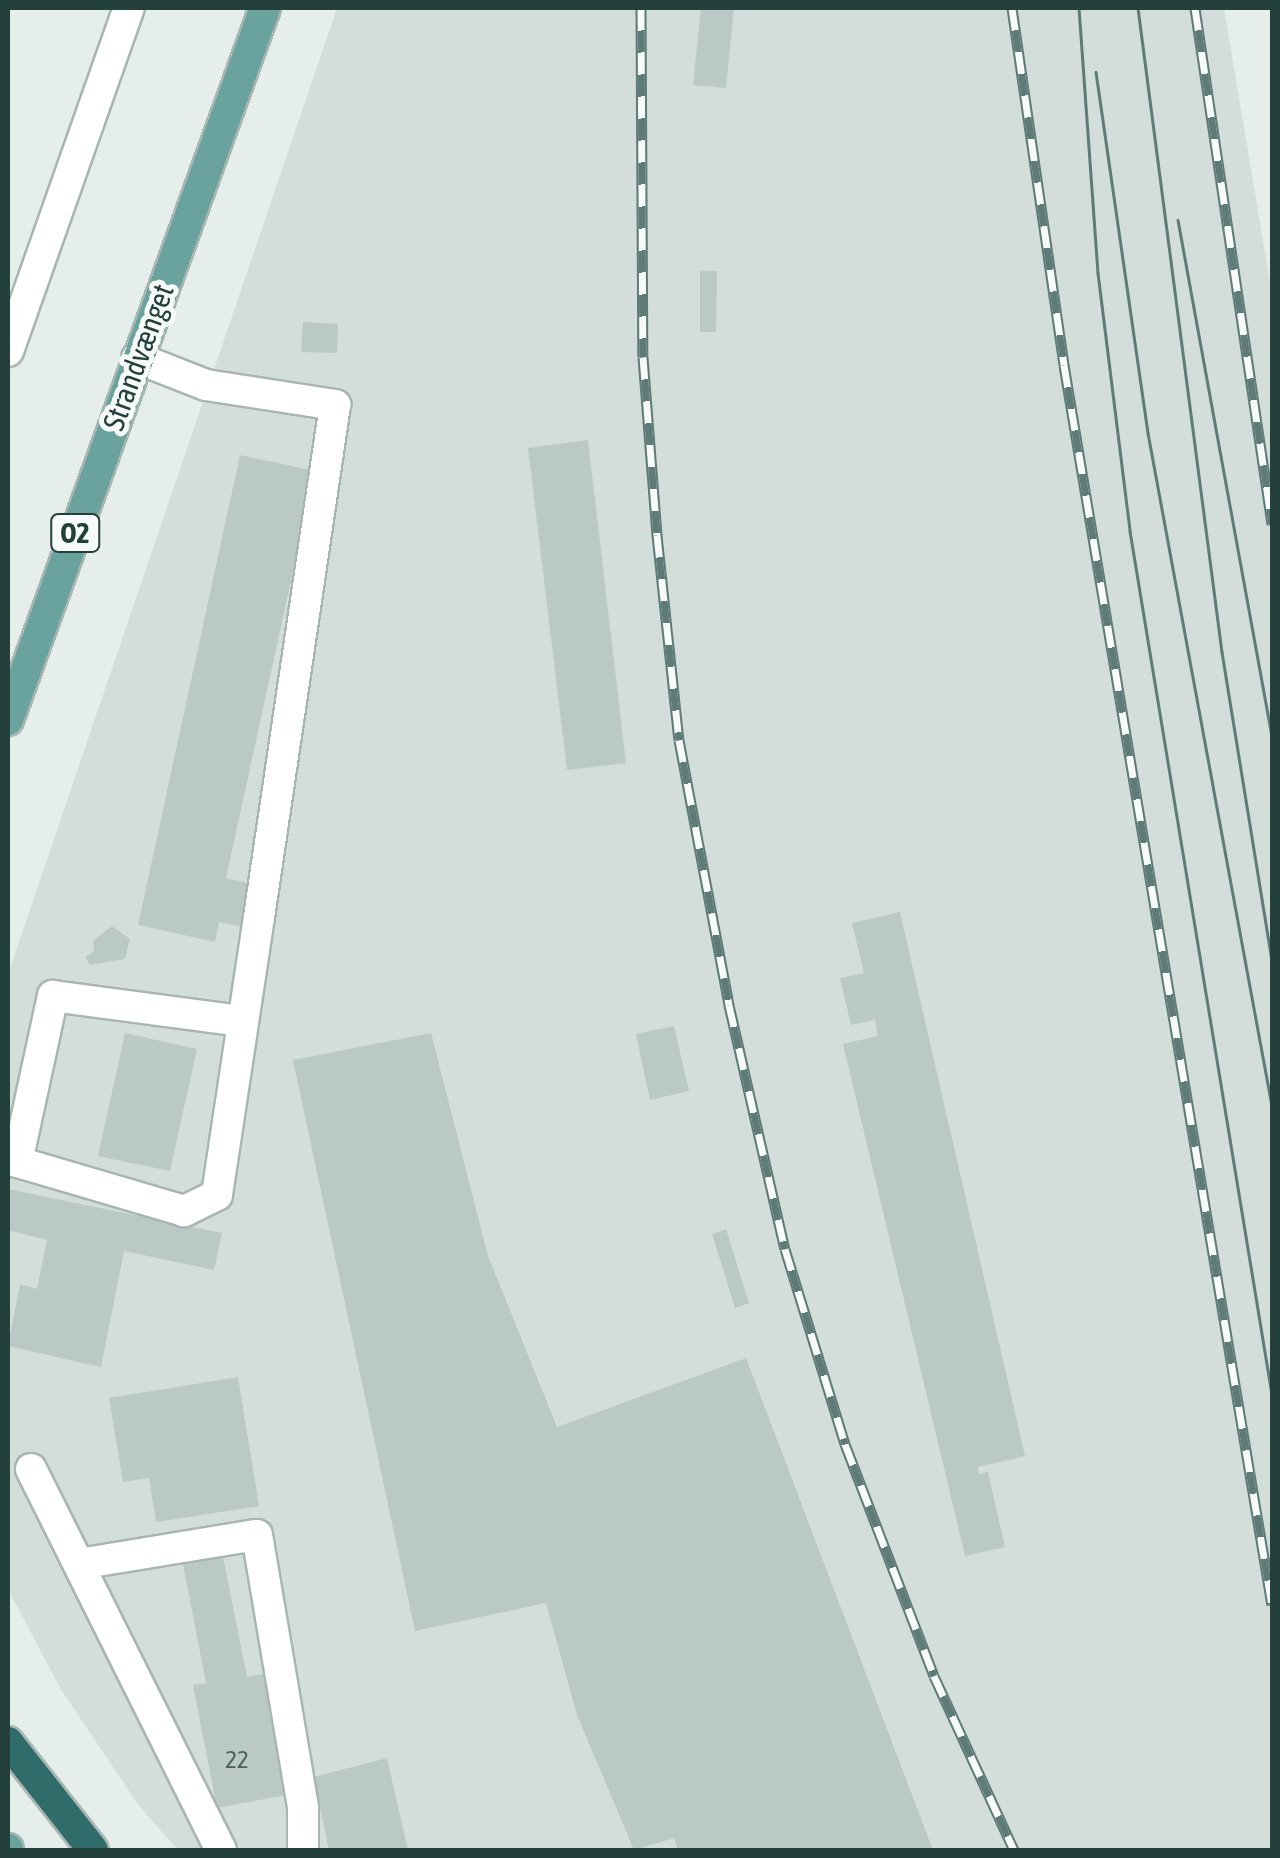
<!DOCTYPE html>
<html>
<head>
<meta charset="utf-8">
<style>
  body { margin:0 }
  #map { position:relative; width:1280px; height:1858px; overflow:hidden; background:#e5eeeb; font-family:"Asap Condensed",sans-serif }
  div>[style] { position:absolute }
  .built>* { inset:0; background:#d3dedb }
  .building>* { inset:0; background:#bac9c5 }
  .roads { filter:drop-shadow(2px 0 #a7b6b3) drop-shadow(-2px 0 #a7b6b3) drop-shadow(0 2px #a7b6b3) drop-shadow(0 -2px #a7b6b3) }
  .minor>* { height:30px; margin:-15px; padding:0 15px; transform-origin:15px; border-radius:15px; background:#fff }
  .major>* { height:30px; margin:-15px; padding:0 15px; transform-origin:15px; border-radius:15px; background:#6aa39e }
  .highway>* { height:30px; margin:-15px; padding:0 15px; transform-origin:15px; border-radius:15px; background:#306c6a }
  .tram>* { height:2.5px; margin:-1.25px; padding:0 1.25px; transform-origin:1.25px; border-radius:1.25px; background:#5f7b78 }
  .rail>* { height:11px; margin-top:-5.5px; transform-origin:0; background:repeating-linear-gradient(90deg,#f6faf9 0 22px,#5f7b78 0 44px); box-sizing:border-box; border-block:2px solid #5f7b78 }
  span { translate:-50% -50%; white-space:nowrap; text-align:center; line-height:1.15; -webkit-text-stroke:10px #f6faf9; paint-order:stroke }
  .number-label { font-size:25px; color:#4a625f }
  .number-label span { -webkit-text-stroke-width:0 }
  .shield-label span { padding:2px 8px; background:#f6faf9; border:2px solid; border-radius:8px; -webkit-text-stroke-width:0 }
  .shield-label { font-size:28px; color:#24403d; font-weight:700 }
  .street-label { font-size:30px; color:#24403d }
  .frame { position:absolute; inset:0; border:10px solid #24403d; pointer-events:none }
</style>
</head>
<body>
<div id="map">
  <div class="built">
    <div style="clip-path:polygon(337px 8px,1224px 8px,1272px 294px,1272px 1850px,178px 1850px,139px 1806px,60px 1688px,8px 1589px,8px 974px)"></div>
  </div>
  <div class="building">
    <div style="clip-path:polygon(701px 8px,734px 8px,726px 88px,693px 85px)"></div>
    <div style="clip-path:polygon(700px 271px,717px 271px,716px 332px,700px 332px)"></div>
    <div style="clip-path:polygon(303px 322px,338px 324px,337px 353px,301px 352px)"></div>
    <div style="clip-path:polygon(588px 440px,626px 763px,567px 770px,528px 448px)"></div>
    <div style="clip-path:polygon(240px 455px,315px 471px,226px 878px,252px 884px,243px 927px,219px 922px,215px 942px,138px 925px)"></div>
    <div style="clip-path:polygon(900px 912px,1025px 1456px,978px 1467px,979px 1474px,988px 1472px,1005px 1547px,965px 1556px,843px 1044px,878px 1036px,875px 1020px,851px 1025px,840px 978px,864px 973px,852px 923px)"></div>
    <div style="clip-path:polygon(112px 926px,130px 939px,125px 959px,90px 965px,85px 957px,94px 951px,93px 941px)"></div>
    <div style="clip-path:polygon(674px 1026px,689px 1091px,650px 1100px,636px 1034px)"></div>
    <div style="clip-path:polygon(125px 1033px,197px 1049px,170px 1171px,98px 1156px)"></div>
    <div style="clip-path:polygon(431px 1033px,488px 1256px,557px 1427px,746px 1358px,933px 1850px,678px 1850px,674px 1838px,634px 1850px,577px 1715px,546px 1603px,415px 1631px,293px 1060px)"></div>
    <div style="clip-path:polygon(8px 1189px,222px 1233px,214px 1270px,124px 1251px,101px 1367px,8px 1346px,20px 1284px,37px 1289px,47px 1240px,8px 1230px)"></div>
    <div style="clip-path:polygon(726px 1229px,749px 1303px,735px 1308px,712px 1234px)"></div>
    <div style="clip-path:polygon(238px 1377px,259px 1506px,156px 1522px,149px 1478px,123px 1482px,109px 1398px)"></div>
    <div style="clip-path:polygon(222px 1551px,247px 1677px,269px 1673px,292px 1794px,217px 1808px,193px 1685px,206px 1683px,182px 1559px)"></div>
    <div style="clip-path:polygon(387px 1758px,408px 1850px,329px 1850px,314px 1777px)"></div>
  </div>
  <div class="roads">
    <div class="minor">
      <div style="left:8px;top:351px;width:364px;rotate:-70.6deg"></div>
      <div style="left:137px;top:358px;width:74px;rotate:21.4deg"></div>
      <div style="left:206px;top:385px;width:131px;rotate:8.8deg"></div>
      <div style="left:335px;top:405px;width:518px;rotate:98.44deg"></div>
      <div style="left:259px;top:917px;width:281px;rotate:98.6deg"></div>
      <div style="left:217px;top:1195px;width:37px;rotate:154deg"></div>
      <div style="left:184px;top:1211px;width:174px;rotate:-163.6deg"></div>
      <div style="left:17px;top:1162px;width:170px;rotate:-77.8deg"></div>
      <div style="left:53px;top:996px;width:189px;rotate:7.6deg"></div>
      <div style="left:31px;top:1469px;width:426px;rotate:63.5deg"></div>
      <div style="left:79px;top:1564px;width:180px;rotate:-9.3deg"></div>
      <div style="left:257px;top:1535px;width:277px;rotate:80.4deg"></div>
      <div style="left:303px;top:1808px;width:42px;rotate:90deg"></div>
    </div>
    <div class="major">
      <div style="left:8px;top:720px;width:757px;rotate:-70.15deg"></div>
      <div style="left:8px;top:1849px;width:1px;rotate:90deg"></div>
    </div>
    <div class="highway">
      <div style="left:8px;top:1742px;width:137px;rotate:51.8deg"></div>
    </div>
  </div>
  <div class="tram">
    <div style="left:1079px;top:8px;width:266px;rotate:85.9deg"></div>
    <div style="left:1098px;top:273px;width:260px;rotate:82.9deg"></div>
    <div style="left:1130px;top:531px;width:875px;rotate:80.66deg"></div>
    <div style="left:1138px;top:8px;width:649px;rotate:82.57deg"></div>
    <div style="left:1222px;top:652px;width:313px;rotate:80.8deg"></div>
    <div style="left:1096px;top:72px;width:365px;rotate:81.8deg"></div>
    <div style="left:1148px;top:433px;width:684px;rotate:79.56deg"></div>
    <div style="left:1178px;top:220px;width:524px;rotate:79.68deg"></div>
  </div>
  <div class="rail">
    <div style="left:641px;top:8px;width:349px;rotate:89.7deg"></div>
    <div style="left:643px;top:357px;width:179px;rotate:85.5deg"></div>
    <div style="left:657px;top:535px;width:206px;rotate:83.9deg"></div>
    <div style="left:679px;top:740px;width:270px;rotate:79.3deg"></div>
    <div style="left:729px;top:1005px;width:250px;rotate:77.1deg"></div>
    <div style="left:785px;top:1249px;width:204px;rotate:72.9deg"></div>
    <div style="left:845px;top:1444px;width:248px;rotate:69deg"></div>
    <div style="left:934px;top:1676px;width:192px;rotate:65.3deg"></div>
    <div style="left:1012px;top:8px;width:361px;rotate:81.7deg"></div>
    <div style="left:1064px;top:365px;width:1257px;rotate:80.48deg"></div>
    <div style="left:1195px;top:8px;width:522px;rotate:81.51deg"></div>
  </div>
  <div class="number-label">
    <span style="left:237px;top:1759px">22</span>
  </div>
  <div class="shield-label">
    <span style="left:75px;top:533px">O2</span>
  </div>
  <div class="street-label">
    <span style="left:138px;top:357px;rotate:-70deg">Strandvænget</span>
  </div>
  <div class="frame"></div>
</div>
</body>
</html>
